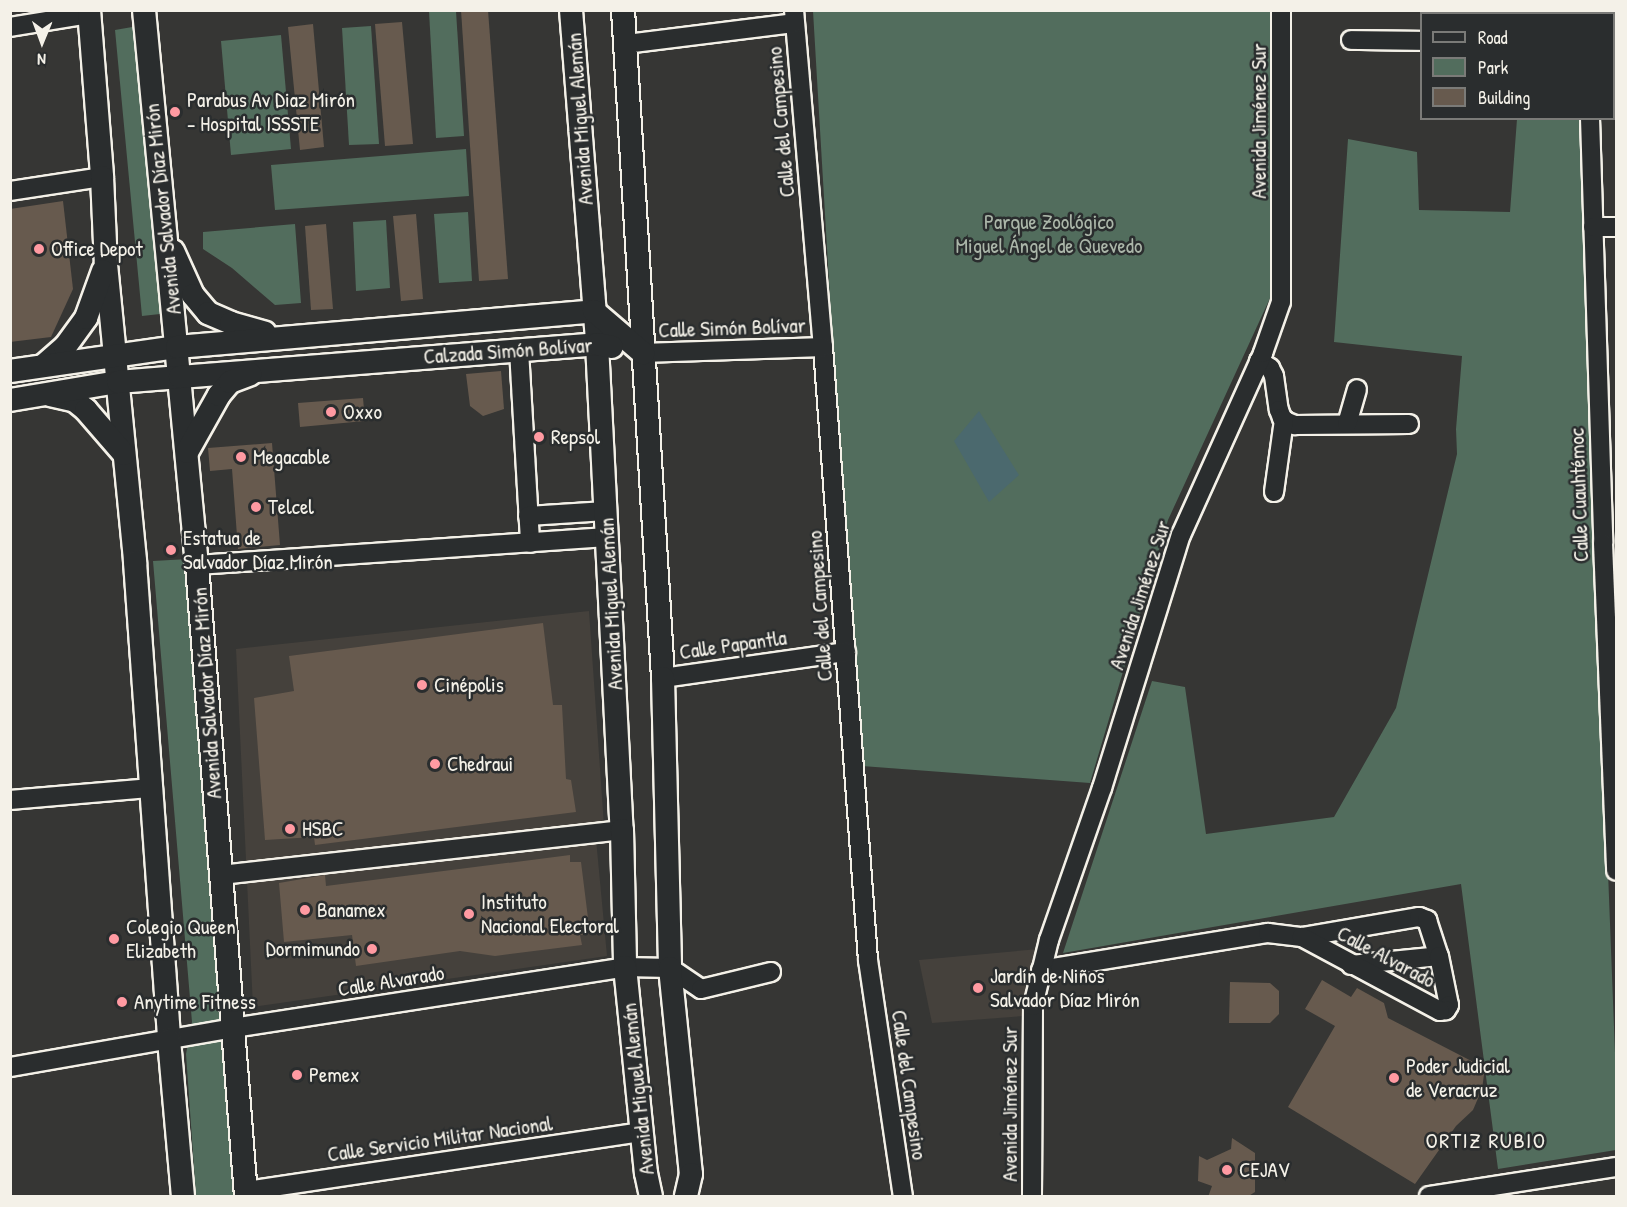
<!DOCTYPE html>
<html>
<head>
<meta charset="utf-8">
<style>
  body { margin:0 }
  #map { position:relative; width:1627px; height:1207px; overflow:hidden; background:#363634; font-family:"Patrick Hand",sans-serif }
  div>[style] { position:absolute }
  .built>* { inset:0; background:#45413c }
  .green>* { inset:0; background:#526d5d }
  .water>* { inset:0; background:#4b696e }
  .building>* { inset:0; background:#675a4e }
  .roads { filter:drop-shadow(2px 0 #f4f1e8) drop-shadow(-2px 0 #f4f1e8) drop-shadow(0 2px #f4f1e8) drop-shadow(0 -2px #f4f1e8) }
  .minor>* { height:18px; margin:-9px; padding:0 9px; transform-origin:9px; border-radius:9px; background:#2a2d2e }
  .major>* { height:22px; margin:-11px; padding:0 11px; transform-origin:11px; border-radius:11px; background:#2a2d2e }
  .dots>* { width:16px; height:16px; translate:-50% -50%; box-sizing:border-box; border:3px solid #2a2d2e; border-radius:50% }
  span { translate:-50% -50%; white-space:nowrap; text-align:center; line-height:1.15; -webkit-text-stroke:5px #2a2d2e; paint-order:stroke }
  .poi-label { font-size:21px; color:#f4f1e8 }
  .left { translate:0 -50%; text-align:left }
  .right { translate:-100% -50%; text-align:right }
  .street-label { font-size:21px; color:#f4f1e8 }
  .park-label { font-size:21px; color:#abb6a9 }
  .neighbourhood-label { font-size:22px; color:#f4f1e8; letter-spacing:1.5px }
  .frame { position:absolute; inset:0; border:12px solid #f4f1e8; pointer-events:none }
  .legend { position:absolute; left:1420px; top:12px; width:195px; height:108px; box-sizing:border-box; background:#2a2d2e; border:2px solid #7b7b78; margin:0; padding:8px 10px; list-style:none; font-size:18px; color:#f4f1e8 }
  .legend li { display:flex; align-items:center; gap:12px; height:30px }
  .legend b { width:30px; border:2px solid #7b7b78 }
  .north { position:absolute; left:12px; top:12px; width:60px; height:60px; -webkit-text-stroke:4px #2a2d2e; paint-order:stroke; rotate:181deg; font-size:16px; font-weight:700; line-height:24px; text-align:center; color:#f4f1e8 }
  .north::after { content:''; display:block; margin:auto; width:21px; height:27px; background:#f4f1e8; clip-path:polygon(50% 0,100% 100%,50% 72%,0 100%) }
</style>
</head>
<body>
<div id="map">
  <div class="built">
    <div style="clip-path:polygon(589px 611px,604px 826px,596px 839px,607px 956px,253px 1007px,236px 649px)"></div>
    <div style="clip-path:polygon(1039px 949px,1024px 1016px,932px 1023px,919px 960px)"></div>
  </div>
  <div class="green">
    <div style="clip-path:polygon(429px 11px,456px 11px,464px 136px,436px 138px)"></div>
    <div style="clip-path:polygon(813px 11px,1270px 11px,1271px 296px,1168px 520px,1090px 783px,862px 766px,841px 485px)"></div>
    <div style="clip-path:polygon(138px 26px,160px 314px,142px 316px,115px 30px)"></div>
    <div style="clip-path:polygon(371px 26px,379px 144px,349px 145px,342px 28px)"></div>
    <div style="clip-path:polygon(281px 35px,291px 149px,231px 155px,221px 41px)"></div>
    <div style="clip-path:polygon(1517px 119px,1579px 119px,1616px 1079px,1616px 1150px,1498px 1169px,1461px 884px,1063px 953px,1152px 681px,1185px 687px,1206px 834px,1334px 817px,1396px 708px,1457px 454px,1456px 429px,1462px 356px,1334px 342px,1348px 139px,1417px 152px,1419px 210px,1510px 212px)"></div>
    <div style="clip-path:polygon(466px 149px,469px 196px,275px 210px,271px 165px)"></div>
    <div style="clip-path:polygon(468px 212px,472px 281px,439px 283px,434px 214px)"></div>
    <div style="clip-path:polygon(386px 220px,390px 288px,356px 291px,353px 222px)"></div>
    <div style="clip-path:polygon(295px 224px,301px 303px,275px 305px,232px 268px,203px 249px,203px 232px)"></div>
    <div style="clip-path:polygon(188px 559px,221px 1016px,241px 1196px,196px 1196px,186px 1054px,192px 1022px,153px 561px)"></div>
  </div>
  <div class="water">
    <div style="clip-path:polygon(979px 411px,1019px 475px,989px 502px,954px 441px)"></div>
  </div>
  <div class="building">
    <div style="clip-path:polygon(461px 10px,488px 10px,508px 279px,479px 281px)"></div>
    <div style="clip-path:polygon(402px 22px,413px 144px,385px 146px,375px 24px)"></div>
    <div style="clip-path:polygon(313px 24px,324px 147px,300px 150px,288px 27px)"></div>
    <div style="clip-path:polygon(63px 201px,73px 289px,51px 337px,10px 342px,10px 209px)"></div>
    <div style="clip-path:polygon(416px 214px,423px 299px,401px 301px,393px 216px)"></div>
    <div style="clip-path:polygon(326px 224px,333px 309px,311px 310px,305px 226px)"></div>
    <div style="clip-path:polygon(501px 371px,504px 409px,483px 416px,470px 406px,466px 374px)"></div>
    <div style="clip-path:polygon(363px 398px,365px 421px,300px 427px,298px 403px)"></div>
    <div style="clip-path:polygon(272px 443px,280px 545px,238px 549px,232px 469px,210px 471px,208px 448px)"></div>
    <div style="clip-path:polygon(543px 623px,553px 705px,562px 705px,566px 779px,571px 780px,576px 812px,315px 845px,314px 837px,265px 840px,254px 698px,294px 691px,289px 656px)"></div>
    <div style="clip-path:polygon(570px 855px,570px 862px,581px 862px,590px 934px,580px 935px,582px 945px,495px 956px,460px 951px,356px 966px,352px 935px,284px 942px,279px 883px,325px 875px,326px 886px)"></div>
    <div style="clip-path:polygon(1322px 980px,1351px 997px,1357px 988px,1384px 1003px,1388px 1018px,1485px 1068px,1482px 1089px,1473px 1110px,1456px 1126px,1415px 1184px,1288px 1107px,1335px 1026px,1305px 1009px)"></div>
    <div style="clip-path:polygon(1230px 982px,1270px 983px,1279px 991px,1279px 1014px,1270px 1023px,1229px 1023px)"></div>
    <div style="clip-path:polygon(1232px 1138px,1255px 1153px,1255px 1192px,1247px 1197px,1208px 1197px,1212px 1186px,1198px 1181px,1199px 1156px,1207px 1160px,1231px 1149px)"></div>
  </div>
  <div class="roads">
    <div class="minor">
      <div style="left:794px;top:10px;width:338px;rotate:85.1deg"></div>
      <div style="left:823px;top:347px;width:615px;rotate:85.8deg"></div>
      <div style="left:868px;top:960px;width:239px;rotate:81.6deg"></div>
      <div style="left:1584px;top:10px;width:4px;rotate:90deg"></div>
      <div style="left:10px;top:27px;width:80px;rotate:-9.3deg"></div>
      <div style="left:1351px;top:40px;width:71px;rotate:0.8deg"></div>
      <div style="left:626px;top:44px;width:170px;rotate:-7.1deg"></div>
      <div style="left:1590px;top:118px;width:425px;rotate:88.2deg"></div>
      <div style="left:1603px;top:543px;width:328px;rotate:87.7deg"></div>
      <div style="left:10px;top:191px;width:93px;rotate:-8.7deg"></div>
      <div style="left:1593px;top:227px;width:23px"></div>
      <div style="left:519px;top:350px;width:193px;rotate:86.7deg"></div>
      <div style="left:643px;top:353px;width:180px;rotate:-1.9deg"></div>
      <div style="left:1259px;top:361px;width:13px;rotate:32deg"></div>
      <div style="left:1270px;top:368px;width:9px;rotate:63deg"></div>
      <div style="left:1274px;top:376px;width:34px;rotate:82deg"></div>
      <div style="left:1279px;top:410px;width:9px;rotate:69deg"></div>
      <div style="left:1282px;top:418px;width:6px;rotate:39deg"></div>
      <div style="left:1287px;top:422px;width:9px;rotate:21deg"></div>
      <div style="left:1295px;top:425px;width:114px;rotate:-0.5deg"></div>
      <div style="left:1347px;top:424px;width:36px;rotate:-74deg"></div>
      <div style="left:1274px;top:492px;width:73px;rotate:-82.1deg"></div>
      <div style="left:528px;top:516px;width:78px;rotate:-3.7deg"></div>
      <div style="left:197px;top:565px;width:411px;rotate:-3.9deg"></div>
      <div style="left:663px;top:678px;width:185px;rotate:-8.1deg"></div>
      <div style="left:10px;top:800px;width:142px;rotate:-4.9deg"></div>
      <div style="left:221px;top:875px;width:404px;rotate:-6.4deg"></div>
      <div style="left:1351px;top:965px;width:88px;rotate:-5.8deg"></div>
      <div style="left:1041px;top:970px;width:230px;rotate:-9.3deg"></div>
      <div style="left:1268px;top:933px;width:34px;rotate:7deg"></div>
      <div style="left:1302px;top:937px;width:119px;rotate:-9.7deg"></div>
      <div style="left:1419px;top:917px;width:9px;rotate:21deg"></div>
      <div style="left:1427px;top:920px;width:38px;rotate:72deg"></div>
      <div style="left:1439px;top:956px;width:50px;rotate:78.5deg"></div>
      <div style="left:1449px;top:1005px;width:6px;rotate:121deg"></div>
      <div style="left:1446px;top:1010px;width:6px;rotate:171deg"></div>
      <div style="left:1440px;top:1011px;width:157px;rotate:-151.8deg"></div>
      <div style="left:10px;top:1067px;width:226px;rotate:-9.9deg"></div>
      <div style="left:233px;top:1028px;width:397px;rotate:-8.8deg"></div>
      <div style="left:625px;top:967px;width:45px;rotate:1.3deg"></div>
      <div style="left:670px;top:968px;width:37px;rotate:34deg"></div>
      <div style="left:701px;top:989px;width:72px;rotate:-13.7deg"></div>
      <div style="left:246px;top:1191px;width:400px;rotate:-8.5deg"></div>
      <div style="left:1032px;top:1196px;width:190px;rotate:-89.7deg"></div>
      <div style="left:1033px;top:1006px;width:68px;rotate:-76.4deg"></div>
      <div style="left:1049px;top:940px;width:161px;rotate:-70.8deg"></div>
      <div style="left:1102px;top:788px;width:265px;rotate:-72.7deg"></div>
      <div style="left:1181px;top:535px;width:200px;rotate:-65.7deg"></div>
      <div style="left:1263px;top:353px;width:54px;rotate:-70.6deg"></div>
      <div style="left:1281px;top:302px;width:292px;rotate:-90deg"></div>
      <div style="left:1429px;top:1196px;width:189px;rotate:-8.8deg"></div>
    </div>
    <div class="major">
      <div style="left:89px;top:10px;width:168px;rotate:85.5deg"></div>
      <div style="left:102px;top:177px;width:87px;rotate:87.4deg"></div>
      <div style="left:106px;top:264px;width:299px;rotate:84.4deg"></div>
      <div style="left:135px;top:562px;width:479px;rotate:85.9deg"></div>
      <div style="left:169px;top:1040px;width:157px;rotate:84.9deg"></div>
      <div style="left:144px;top:10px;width:558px;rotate:84.55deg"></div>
      <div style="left:197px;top:565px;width:633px;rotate:85.56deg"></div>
      <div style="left:571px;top:10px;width:335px;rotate:85.5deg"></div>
      <div style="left:597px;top:344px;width:487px;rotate:87.1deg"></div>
      <div style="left:622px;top:830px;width:137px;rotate:88.7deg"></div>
      <div style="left:625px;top:967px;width:207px;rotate:84.2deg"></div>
      <div style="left:646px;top:1173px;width:24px;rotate:78deg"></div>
      <div style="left:623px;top:10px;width:669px;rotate:86.57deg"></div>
      <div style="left:663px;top:678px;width:290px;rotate:88.6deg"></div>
      <div style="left:670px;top:968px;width:207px;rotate:84.2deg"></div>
      <div style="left:691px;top:1174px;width:23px;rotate:103deg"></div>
      <div style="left:173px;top:251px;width:48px;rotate:65.6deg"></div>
      <div style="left:193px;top:295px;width:23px;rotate:50deg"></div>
      <div style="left:208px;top:313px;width:25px;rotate:23deg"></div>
      <div style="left:231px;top:323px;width:35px;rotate:16deg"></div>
      <div style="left:44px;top:365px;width:28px;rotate:-41deg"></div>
      <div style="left:65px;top:347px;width:36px;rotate:-54deg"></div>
      <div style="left:86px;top:318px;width:50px;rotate:-70.1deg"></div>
      <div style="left:10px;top:371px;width:169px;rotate:-8.2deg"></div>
      <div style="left:177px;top:347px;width:419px;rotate:-4.9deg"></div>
      <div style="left:594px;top:311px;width:65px;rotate:40.6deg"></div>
      <div style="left:50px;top:395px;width:26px;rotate:13deg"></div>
      <div style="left:75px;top:401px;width:14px;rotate:39deg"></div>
      <div style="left:86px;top:410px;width:58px;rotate:49.2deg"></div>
      <div style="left:10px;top:400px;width:109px;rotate:-9.5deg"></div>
      <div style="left:118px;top:382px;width:62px;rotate:-4.6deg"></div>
      <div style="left:180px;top:377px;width:418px;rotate:-4.5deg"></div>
      <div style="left:597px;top:344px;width:15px;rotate:11deg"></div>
      <div style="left:187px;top:452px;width:65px;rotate:-60.7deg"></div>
      <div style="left:219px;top:395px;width:17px;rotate:-50deg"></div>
      <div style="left:230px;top:382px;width:22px;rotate:-21deg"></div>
    </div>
  </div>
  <div class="dots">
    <div style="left:175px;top:112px;background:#ff9aa2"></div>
    <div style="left:39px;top:249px;background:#ff9aa2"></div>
    <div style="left:331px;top:412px;background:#ff9aa2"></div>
    <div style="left:539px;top:437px;background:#ff9aa2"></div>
    <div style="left:241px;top:457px;background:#ff9aa2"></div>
    <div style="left:256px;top:507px;background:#ff9aa2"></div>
    <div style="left:171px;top:550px;background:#ff9aa2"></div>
    <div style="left:422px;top:685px;background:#ff9aa2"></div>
    <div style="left:435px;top:764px;background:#ff9aa2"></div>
    <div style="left:290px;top:829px;background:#ff9aa2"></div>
    <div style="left:305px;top:910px;background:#ff9aa2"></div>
    <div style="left:469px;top:914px;background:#ff9aa2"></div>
    <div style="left:114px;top:939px;background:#ff9aa2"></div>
    <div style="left:372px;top:949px;background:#ff9aa2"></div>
    <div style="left:978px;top:988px;background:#ff9aa2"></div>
    <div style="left:122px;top:1002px;background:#ff9aa2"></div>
    <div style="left:297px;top:1075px;background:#ff9aa2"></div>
    <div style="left:1394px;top:1078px;background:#ff9aa2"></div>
    <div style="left:1227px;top:1170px;background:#ff9aa2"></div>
  </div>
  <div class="poi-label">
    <span class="left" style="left:187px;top:112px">Parabus Av Diaz Mirón<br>- Hospital ISSSTE</span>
    <span class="left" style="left:51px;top:249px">Office Depot</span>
    <span class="left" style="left:343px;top:412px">Oxxo</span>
    <span class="left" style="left:551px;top:437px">Repsol</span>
    <span class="left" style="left:253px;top:457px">Megacable</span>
    <span class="left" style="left:268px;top:507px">Telcel</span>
    <span class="left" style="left:183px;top:550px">Estatua de<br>Salvador Díaz Mirón</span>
    <span class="left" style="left:434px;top:685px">Cinépolis</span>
    <span class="left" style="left:447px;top:764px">Chedraui</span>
    <span class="left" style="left:302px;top:829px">HSBC</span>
    <span class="left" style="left:481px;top:914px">Instituto<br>Nacional Electoral</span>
    <span class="left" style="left:317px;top:910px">Banamex</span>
    <span class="left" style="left:126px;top:939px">Colegio Queen<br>Elizabeth</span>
    <span class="right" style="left:360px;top:949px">Dormimundo</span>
    <span class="left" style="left:990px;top:988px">Jardín de Niños<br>Salvador Díaz Mirón</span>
    <span class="left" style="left:134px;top:1002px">Anytime Fitness</span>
    <span class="left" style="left:1406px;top:1078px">Poder Judicial<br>de Veracruz</span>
    <span class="left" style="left:309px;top:1075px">Pemex</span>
    <span class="left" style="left:1239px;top:1170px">CEJAV</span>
  </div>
  <div class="street-label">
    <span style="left:580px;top:119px;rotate:-94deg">Avenida Miguel Alemán</span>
    <span style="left:1259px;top:121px;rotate:-90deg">Avenida Jiménez Sur</span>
    <span style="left:781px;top:122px;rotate:-95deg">Calle del Campesino</span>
    <span style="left:163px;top:209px;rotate:-96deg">Avenida Salvador Díaz Mirón</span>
    <span style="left:732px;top:328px;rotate:-2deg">Calle Simón Bolívar</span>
    <span style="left:508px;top:351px;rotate:-4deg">Calzada Simón Bolívar</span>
    <span style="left:1579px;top:495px;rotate:-92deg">Calle Cuauhtémoc</span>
    <span style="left:1140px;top:595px;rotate:-72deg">Avenida Jiménez Sur</span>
    <span style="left:611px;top:604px;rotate:-93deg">Avenida Miguel Alemán</span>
    <span style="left:820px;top:606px;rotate:-94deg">Calle del Campesino</span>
    <span style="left:733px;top:645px;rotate:-8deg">Calle Papantla</span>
    <span style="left:207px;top:693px;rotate:-94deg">Avenida Salvador Díaz Mirón</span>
    <span style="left:1386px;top:957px;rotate:28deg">Calle Alvarado</span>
    <span style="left:391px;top:981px;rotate:-9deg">Calle Alvarado</span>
    <span style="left:909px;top:1085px;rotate:82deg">Calle del Campesino</span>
    <span style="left:638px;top:1089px;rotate:-96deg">Avenida Miguel Alemán</span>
    <span style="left:1010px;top:1104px;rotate:-90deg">Avenida Jiménez Sur</span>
    <span style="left:440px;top:1139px;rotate:-8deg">Calle Servicio Militar Nacional</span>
  </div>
  <div class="park-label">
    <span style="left:1049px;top:234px">Parque Zoológico<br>Miguel Ángel de Quevedo</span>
  </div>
  <div class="neighbourhood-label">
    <span style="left:1486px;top:1141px">ORTIZ RUBIO</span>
  </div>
  <div class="frame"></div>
  <ul class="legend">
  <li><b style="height:8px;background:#2a2d2e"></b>Road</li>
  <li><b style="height:16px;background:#526d5d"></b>Park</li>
  <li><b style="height:16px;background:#675a4e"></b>Building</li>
  </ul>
  <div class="north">N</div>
</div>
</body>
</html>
